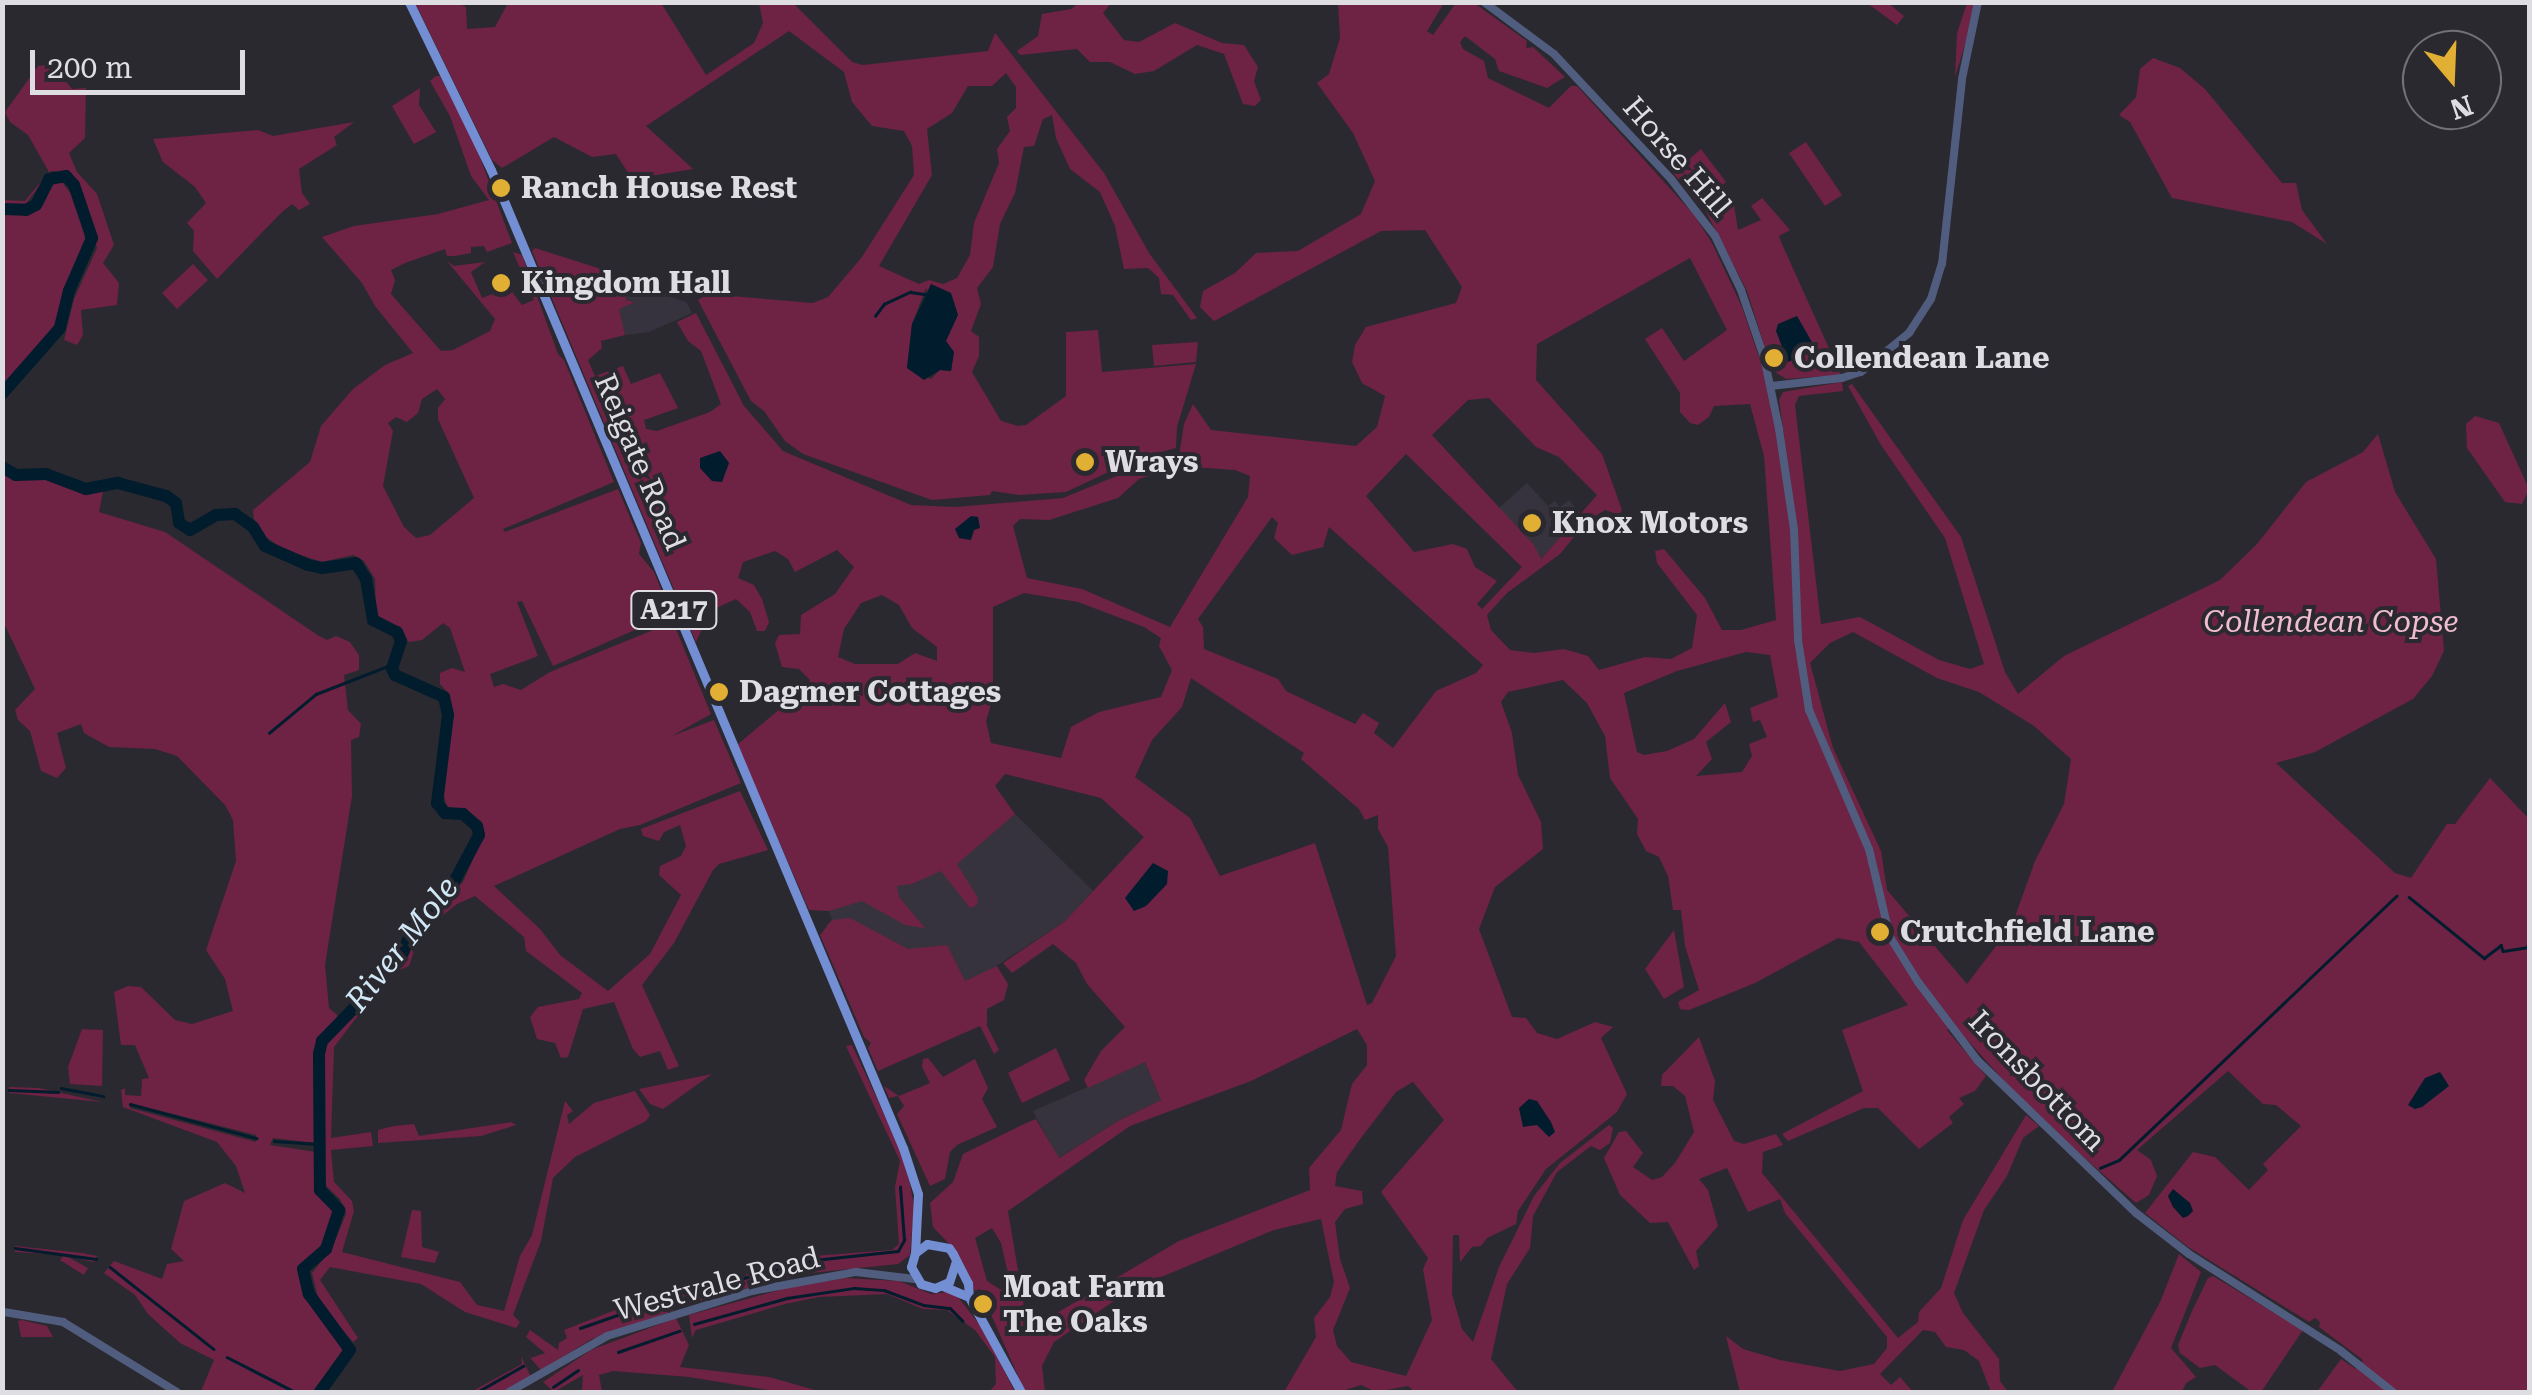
<!DOCTYPE html>
<html>
<head>
<meta charset="utf-8">
<style>
  body { margin:0 }
  #map { position:relative; width:2532px; height:1395px; overflow:hidden; background:#2b2930; font-family:"Roboto Serif",serif }
  div>[style] { position:absolute }
  .built>* { inset:0; background:#36333f }
  .green>* { inset:0; background:#6e2244 }
  .water>* { inset:0; background:#001c2d }
  .stream>* { height:2.5px; margin:-1.25px; padding:0 1.25px; transform-origin:1.25px; border-radius:1.25px; background:#001c2d }
  .river>* { height:12px; margin:-6px; padding:0 6px; transform-origin:6px; border-radius:6px; background:#001c2d }
  .tertiary>* { height:8px; margin:-4px; padding:0 4px; transform-origin:4px; border-radius:4px; background:#505d7f }
  .primary>* { height:9px; margin:-4.5px; padding:0 4.5px; transform-origin:4.5px; border-radius:4.5px; background:#738ed3 }
  .dots>* { width:28px; height:28px; translate:-50% -50%; box-sizing:border-box; border:5px solid #2b2930; border-radius:50% }
  span { translate:-50% -50%; white-space:nowrap; text-align:center; line-height:1.15; -webkit-text-stroke:8px #2b2930; paint-order:stroke }
  .shield-label span { padding:2px 8px; background:#2b2930; border:2px solid; border-radius:8px; -webkit-text-stroke-width:0 }
  .shield-label { font-size:28px; color:#dedde2; font-weight:700 }
  .street-label { font-size:30px; color:#dedde2 }
  .poi-label { font-size:30px; color:#dedde2; font-weight:700 }
  .left { translate:0 -50%; text-align:left }
  .park-label { font-size:30px; color:#f0bdce; font-style:italic }
  .water-label { font-size:32px; color:#d1e7f6; font-style:italic }
  .frame { position:absolute; inset:0; border:5px solid #dedde2; pointer-events:none }
  .north { position:absolute; left:2402px; top:30px; width:100px; height:100px; box-sizing:border-box; background:#2b2930; border:2px solid #737177; border-radius:50%; rotate:161deg; font-size:28px; font-weight:700; line-height:40px; text-align:center; color:#dedde2 }
  .north::after { content:''; display:block; margin:auto; width:35px; height:45px; background:#e1af34; clip-path:polygon(50% 0,100% 100%,50% 72%,0 100%) }
  .scale { position:absolute; left:30px; top:50px; width:215px; height:45px; box-sizing:border-box; border:5px solid #dedde2; border-top:0; padding-left:12px; font-size:30px; line-height:35px; white-space:nowrap; color:#dedde2; -webkit-text-stroke:8px #2b2930; paint-order:stroke }
</style>
</head>
<body>
<div id="map">
  <div class="built">
    <div style="clip-path:polygon(627px 282px,686px 302px,692px 313px,649px 332px,625px 335px,618px 309px,634px 301px,626px 300px)"></div>
    <div style="clip-path:polygon(1527px 483px,1548px 506px,1555px 501px,1560px 507px,1569px 500px,1581px 514px,1540px 560px,1499px 508px)"></div>
    <div style="clip-path:polygon(1015px 814px,1093px 891px,1064px 922px,973px 981px,964px 981px,915px 957px,826px 926px,832px 920px,829px 911px,809px 910px,803px 898px,831px 896px,839px 881px,912px 884px,957px 863px)"></div>
    <div style="clip-path:polygon(1145px 1062px,1161px 1100px,1118px 1121px,1058px 1158px,1033px 1111px)"></div>
  </div>
  <div class="green">
    <div style="clip-path:polygon(evenodd,415px 3px,457px 3px,466px 7px,467px 29px,495px 27px,508px 3px,661px 3px,706px 75px,754px 43px,763px 23px,759px 3px,793px 3px,852px 62px,863px 65px,988px 51px,995px 33px,1104px 173px,1149px 253px,1197px 318px,1191px 320px,1173px 295px,1161px 294px,1159px 278px,1148px 268px,1124px 269px,1115px 226px,1100px 192px,1070px 169px,1056px 138px,1052px 115px,1043px 119px,1034px 146px,1024px 147px,1015px 193px,1000px 224px,993px 267px,977px 288px,981px 304px,971px 331px,979px 337px,979px 356px,972px 372px,1001px 421px,1018px 426px,1026px 425px,1066px 396px,1066px 332px,1098px 330px,1102px 372px,1196px 364px,1177px 427px,1176px 448px,1138px 458px,1066px 492px,1019px 495px,992px 491px,990px 495px,932px 500px,803px 454px,785px 441px,764px 411px,751px 401px,698px 300px,707px 294px,813px 303px,828px 297px,862px 257px,914px 175px,912px 146px,904px 131px,872px 126px,852px 102px,844px 72px,789px 31px,646px 126px,693px 169px,632px 179px,616px 154px,592px 157px,554px 137px,502px 168px,492px 160px,415px 3px,1006px 73px,1016px 87px,1016px 108px,1007px 117px,1010px 131px,997px 149px,999px 163px,974px 223px,970px 255px,957px 278px,943px 284px,929px 280px,919px 284px,879px 266px,932px 175px,927px 129px,952px 113px,968px 86px,992px 86px,1006px 73px,415px 3px,926px 288px,947px 347px,954px 352px,951px 371px,940px 370px,931px 379px,907px 368px,912px 324px,926px 288px)"></div>
    <div style="clip-path:polygon(1079px 3px,1111px 3px,1103px 13px,1124px 40px,1139px 42px,1175px 23px,1222px 43px,1244px 45px,1258px 67px,1254px 81px,1261px 100px,1255px 106px,1243px 104px,1224px 54px,1197px 45px,1154px 71px,1135px 74px,1110px 62px,1090px 62px,1077px 49px,1020px 55px,1017px 51px,1038px 36px,1042px 14px,1071px 9px)"></div>
    <div style="clip-path:polygon(evenodd,1338px 3px,1444px 3px,1427px 31px,1433px 35px,1456px 3px,1474px 3px,1527px 41px,1526px 48px,1533px 47px,1565px 77px,1547px 88px,1499px 71px,1495px 59px,1465px 36px,1460px 42px,1463px 49px,1484px 61px,1488px 78px,1549px 108px,1571px 86px,1577px 86px,1695px 216px,1712px 243px,1742px 307px,1764px 372px,1791px 484px,1779px 400px,1783px 392px,1842px 382px,1843px 391px,1799px 396px,1795px 405px,1821px 624px,1860px 617px,1939px 660px,1970px 669px,1984px 664px,1945px 538px,1881px 445px,1848px 386px,1852px 384px,1961px 537px,2005px 672px,2018px 694px,2064px 656px,2220px 580px,2257px 544px,2306px 482px,2363px 452px,2378px 434px,2395px 492px,2436px 559px,2444px 651px,2432px 676px,2413px 699px,2315px 752px,2276px 763px,2395px 873px,2411px 878px,2447px 824px,2455px 824px,2490px 778px,2529px 819px,2529px 1392px,2317px 1392px,2341px 1359px,2356px 1369px,2363px 1360px,2319px 1327px,2320px 1322px,2315px 1318px,2309px 1322px,2188px 1247px,2145px 1213px,2193px 1152px,2215px 1157px,2249px 1190px,2268px 1170px,2263px 1164px,2301px 1126px,2276px 1105px,2263px 1104px,2228px 1071px,2137px 1150px,2151px 1160px,2157px 1176px,2149px 1195px,2136px 1203px,2032px 1112px,1953px 1024px,1947px 1030px,1986px 1076px,1975px 1091px,1959px 1098px,1964px 1104px,1949px 1117px,1953px 1123px,1919px 1149px,1878px 1108px,1864px 1108px,1788px 1141px,1782px 1134px,1863px 1091px,1842px 1030px,1908px 1005px,1859px 942px,1838px 938px,1755px 983px,1689px 1010px,1680px 1009px,1678px 1002px,1699px 990px,1685px 946px,1681px 910px,1673px 910px,1668px 876px,1659px 857px,1646px 851px,1637px 834px,1638px 819px,1610px 778px,1605px 736px,1587px 703px,1563px 680px,1508px 692px,1501px 702px,1512px 733px,1518px 775px,1541px 822px,1543px 849px,1495px 887px,1479px 929px,1512px 1017px,1526px 1018px,1537px 1033px,1557px 1039px,1595px 1022px,1613px 1027px,1601px 1038px,1627px 1094px,1617px 1112px,1546px 1169px,1518px 1211px,1516px 1224px,1487px 1238px,1481px 1246px,1472px 1247px,1460px 1262px,1459px 1235px,1453px 1235px,1452px 1294px,1462px 1329px,1473px 1342px,1499px 1267px,1534px 1196px,1560px 1163px,1609px 1125px,1613px 1128px,1610px 1143px,1600px 1150px,1591px 1146px,1557px 1172px,1533px 1216px,1530px 1248px,1507px 1284px,1491px 1359px,1518px 1392px,1415px 1392px,1408px 1386px,1376px 1392px,1361px 1385px,1339px 1392px,1284px 1392px,1316px 1337px,1314px 1318px,1330px 1297px,1334px 1282px,1321px 1219px,1274px 1230px,1130px 1290px,1054px 1342px,1042px 1366px,1045px 1392px,1025px 1392px,980px 1289px,975px 1291px,954px 1249px,933px 1227px,930px 1203px,953px 1182px,963px 1154px,1024px 1124px,1036px 1119px,1059px 1158px,1118px 1121px,1161px 1100px,1145px 1062px,1088px 1088px,1084px 1080px,1101px 1051px,1125px 1027px,1087px 984px,1076px 963px,1053px 944px,1012px 973px,1003px 963px,1064px 922px,1144px 837px,1101px 798px,1005px 774px,995px 786px,1015px 814px,957px 864px,978px 898px,977px 905px,970px 908px,941px 871px,912px 884px,897px 886px,899px 897px,925px 928px,905px 925px,862px 901px,829px 911px,809px 910px,737px 745px,806px 687px,810px 680px,799px 669px,782px 667px,775px 643px,779px 635px,800px 634px,801px 615px,835px 594px,854px 567px,837px 550px,795px 572px,788px 559px,775px 551px,743px 562px,738px 578px,754px 585px,762px 599px,769px 622px,765px 631px,757px 631px,750px 612px,736px 599px,710px 611px,696px 642px,532px 251px,535px 248px,601px 269px,627px 282px,626px 300px,635px 302px,619px 309px,625px 335px,601px 341px,602px 348px,588px 360px,595px 376px,623px 366px,631px 384px,660px 373px,678px 408px,644px 420px,646px 429px,657px 431px,710px 412px,721px 404px,701px 351px,688px 341px,677px 322px,696px 313px,744px 406px,783px 451px,911px 505px,955px 507px,1063px 498px,1158px 459px,1179px 456px,1184px 424px,1193px 404px,1211px 430px,1356px 446px,1377px 427px,1385px 396px,1362px 383px,1352px 362px,1355px 345px,1366px 327px,1456px 303px,1462px 287px,1425px 230px,1381px 231px,1214px 321px,1200px 307px,1203px 291px,1235px 273px,1256px 253px,1298px 251px,1361px 214px,1375px 181px,1353px 133px,1317px 83px,1329px 74px,1340px 38px,1338px 3px,1690px 258px,1727px 330px,1684px 361px,1662px 328px,1645px 339px,1680px 393px,1680px 412px,1690px 423px,1698px 425px,1709px 417px,1714px 406px,1750px 404px,1764px 456px,1776px 620px,1741px 630px,1722px 630px,1705px 598px,1664px 549px,1655px 551px,1657px 563px,1697px 615px,1692px 648px,1671px 659px,1645px 657px,1599px 670px,1588px 656px,1564px 649px,1534px 653px,1510px 650px,1491px 630px,1487px 615px,1507px 593px,1560px 554px,1587px 521px,1605px 510px,1619px 515px,1622px 510px,1602px 454px,1536px 380px,1537px 344px,1690px 258px,1338px 3px,1489px 398px,1536px 447px,1559px 457px,1597px 495px,1541px 559px,1534px 545px,1432px 435px,1468px 400px,1489px 398px,1338px 3px,1406px 454px,1522px 567px,1482px 609px,1477px 604px,1497px 581px,1475px 567px,1467px 549px,1453px 544px,1414px 552px,1366px 496px,1406px 454px,1338px 3px,1179px 466px,1235px 470px,1250px 476px,1248px 497px,1170px 627px,1082px 589px,1027px 578px,1013px 526px,1020px 519px,1049px 520px,1118px 498px,1139px 479px,1179px 466px,1338px 3px,1272px 517px,1278px 523px,1274px 538px,1292px 555px,1323px 547px,1329px 527px,1483px 665px,1476px 673px,1436px 691px,1393px 748px,1374px 733px,1379px 723px,1363px 713px,1355px 724px,1286px 691px,1278px 679px,1204px 649px,1203px 627px,1198px 619px,1272px 517px,1338px 3px,1024px 593px,1078px 602px,1144px 627px,1161px 638px,1159px 646px,1172px 670px,1161px 697px,1099px 712px,1071px 727px,1061px 758px,991px 743px,986px 721px,993px 698px,993px 607px,1024px 593px,1338px 3px,882px 595px,899px 605px,912px 628px,937px 647px,937px 661px,915px 653px,898px 664px,855px 664px,838px 657px,844px 629px,861px 603px,882px 595px,1338px 3px,1853px 632px,1937px 678px,1979px 692px,2034px 726px,2071px 759px,2064px 804px,2035px 861px,2012px 925px,1967px 984px,1887px 890px,1881px 851px,1833px 748px,1810px 663px,1830px 643px,1853px 632px,1338px 3px,1746px 652px,1770px 655px,1778px 697px,1750px 708px,1753px 722px,1760px 720px,1767px 737px,1749px 744px,1752px 756px,1742px 772px,1696px 776px,1712px 759px,1706px 742px,1731px 722px,1725px 703px,1694px 739px,1667px 751px,1644px 755px,1637px 752px,1624px 693px,1677px 671px,1746px 652px,1338px 3px,1191px 678px,1304px 753px,1301px 759px,1359px 809px,1365px 820px,1378px 815px,1378px 829px,1388px 847px,1396px 956px,1372px 1003px,1367px 1005px,1315px 843px,1220px 876px,1190px 818px,1135px 777px,1152px 740px,1182px 707px,1191px 678px,1338px 3px,1357px 1029px,1367px 1045px,1367px 1065px,1352px 1084px,1341px 1130px,1309px 1168px,1310px 1190px,1179px 1241px,1028px 1330px,1008px 1211px,1130px 1126px,1251px 1081px,1357px 1029px,1338px 3px,1413px 1082px,1444px 1120px,1381px 1192px,1428px 1258px,1423px 1269px,1432px 1320px,1406px 1376px,1351px 1362px,1337px 1346px,1333px 1330px,1350px 1288px,1340px 1259px,1335px 1222px,1345px 1209px,1363px 1204px,1362px 1191px,1335px 1186px,1337px 1172px,1358px 1142px,1396px 1092px,1413px 1082px,1338px 3px,992px 1228px,1001px 1243px,1011px 1286px,1001px 1290px,987px 1281px,975px 1238px,992px 1228px)"></div>
    <div style="clip-path:polygon(1867px 3px,1888px 3px,1904px 16px,1897px 25px)"></div>
    <div style="clip-path:polygon(1967px 3px,1978px 3px,1955px 77px,1957px 33px)"></div>
    <div style="clip-path:polygon(2153px 58px,2180px 68px,2205px 89px,2282px 183px,2296px 183px,2302px 210px,2327px 244px,2292px 222px,2172px 198px,2130px 122px,2119px 115px,2136px 97px,2140px 69px)"></div>
    <div style="clip-path:polygon(52px 64px,72px 89px,86px 88px,85px 138px,69px 153px,77px 172px,97px 194px,114px 245px,103px 263px,119px 283px,117px 305px,81px 310px,83px 335px,77px 345px,64px 340px,74px 299px,97px 248px,77px 184px,66px 172px,51px 171px,24px 206px,3px 204px,3px 200px,25px 201px,49px 172px,28px 135px,10px 122px,5px 112px,38px 66px)"></div>
    <div style="clip-path:polygon(evenodd,436px 76px,440px 76px,473px 139px,512px 243px,487px 252px,484px 246px,471px 247px,471px 253px,455px 256px,447px 256px,445px 249px,405px 263px,391px 270px,395px 280px,391px 294px,441px 351px,453px 350px,490px 331px,495px 319px,447px 261px,454px 266px,485px 262px,471px 272px,482px 298px,509px 288px,522px 305px,534px 300px,513px 252px,522px 255px,558px 354px,564px 360px,614px 482px,503px 529px,505px 532px,618px 489px,641px 543px,639px 554px,654px 572px,671px 614px,553px 666px,522px 601px,517px 602px,538px 656px,490px 674px,494px 687px,503px 684px,521px 690px,550px 672px,673px 622px,711px 714px,672px 736px,714px 720px,741px 783px,640px 825px,620px 829px,494px 886px,540px 929px,560px 955px,608px 991px,650px 954px,681px 895px,659px 875px,660px 866px,681px 856px,686px 846px,680px 825px,664px 832px,659px 841px,643px 836px,641px 829px,740px 791px,768px 850px,719px 864px,713px 870px,674px 943px,642px 985px,679px 1066px,668px 1070px,660px 1051px,640px 1057px,633px 1049px,614px 1002px,583px 1009px,568px 1057px,561px 1058px,555px 1043px,537px 1039px,530px 1017px,538px 1007px,579px 999px,582px 993px,526px 951px,524px 937px,475px 896px,457px 904px,420px 933px,409px 966px,378px 979px,384px 969px,410px 953px,414px 929px,463px 882px,479px 845px,483px 829px,478px 820px,466px 811px,447px 807px,442px 788px,453px 715px,448px 693px,440px 684px,440px 673px,452px 668px,465px 672px,450px 628px,443px 623px,422px 640px,409px 642px,376px 614px,375px 579px,364px 561px,353px 555px,322px 562px,283px 549px,266px 537px,254px 519px,253px 510px,310px 462px,321px 426px,353px 389px,385px 365px,413px 353px,375px 306px,362px 283px,322px 237px,354px 226px,438px 214px,489px 200px,471px 176px,450px 116px,430px 81px,436px 76px,437px 389px,445px 399px,438px 408px,438px 419px,474px 498px,430px 535px,416px 538px,404px 527px,383px 486px,393px 431px,388px 423px,396px 417px,407px 422px,418px 413px,422px 399px,437px 389px)"></div>
    <div style="clip-path:polygon(420px 88px,419px 105px,436px 132px,414px 144px,392px 106px)"></div>
    <div style="clip-path:polygon(354px 122px,334px 137px,337px 145px,299px 169px,302px 193px,310px 204px,299px 210px,292px 204px,282px 212px,217px 279px,193px 251px,194px 231px,187px 223px,206px 203px,195px 187px,163px 162px,153px 139px,258px 130px,273px 136px)"></div>
    <div style="clip-path:polygon(1806px 142px,1842px 195px,1825px 206px,1789px 153px)"></div>
    <div style="clip-path:polygon(1701px 149px,1726px 182px,1700px 205px,1673px 173px)"></div>
    <div style="clip-path:polygon(62px 182px,76px 200px,87px 247px,65px 295px,58px 327px,3px 387px,3px 215px,31px 214px,43px 205px,53px 183px)"></div>
    <div style="clip-path:polygon(1727px 198px,1734px 205px,1738px 230px,1761px 220px,1751px 206px,1762px 198px,1790px 230px,1779px 236px,1782px 244px,1841px 375px,1786px 379px,1772px 370px,1747px 291px,1705px 210px)"></div>
    <div style="clip-path:polygon(193px 264px,208px 280px,177px 309px,162px 293px)"></div>
    <div style="clip-path:polygon(1198px 342px,1196px 362px,1154px 366px,1152px 345px)"></div>
    <div style="clip-path:polygon(2475px 416px,2499px 423px,2529px 489px,2522px 504px,2505px 502px,2467px 448px,2466px 424px)"></div>
    <div style="clip-path:polygon(evenodd,2px 472px,22px 479px,45px 477px,80px 492px,103px 492px,99px 512px,165px 532px,319px 636px,327px 640px,336px 636px,350px 642px,359px 655px,359px 670px,344px 675px,348px 710px,361px 724px,359px 737px,351px 740px,352px 796px,325px 965px,329px 1008px,338px 1016px,313px 1056px,315px 1143px,273px 1138px,270px 1145px,316px 1152px,315px 1187px,332px 1206px,334px 1217px,325px 1244px,301px 1265px,299px 1278px,304px 1295px,345px 1349px,312px 1392px,201px 1391px,214px 1360px,180px 1343px,148px 1314px,135px 1295px,104px 1273px,114px 1261px,162px 1279px,167px 1264px,184px 1261px,171px 1249px,184px 1201px,225px 1183px,245px 1193px,236px 1166px,217px 1142px,123px 1107px,121px 1090px,125px 1088px,125px 1095px,141px 1096px,142px 1079px,149px 1078px,135px 1045px,121px 1045px,114px 992px,128px 986px,141px 987px,175px 1020px,192px 1024px,233px 1011px,225px 979px,206px 950px,236px 861px,233px 820px,225px 805px,177px 756px,155px 749px,109px 747px,84px 733px,81px 724px,57px 733px,66px 768px,57px 778px,41px 771px,30px 731px,18px 720px,15px 710px,35px 689px,3px 621px,2px 472px,130px 1103px,256px 1135px,256px 1142px,130px 1108px,130px 1103px)"></div>
    <div style="clip-path:polygon(850px 918px,908px 949px,947px 945px,965px 981px,997px 966px,1008px 984px,1004px 1000px,987px 1009px,987px 1026px,999px 1050px,994px 1054px,980px 1026px,878px 1071px,868px 1048px,871px 1043px,864px 1037px,820px 935px,832px 920px)"></div>
    <div style="clip-path:polygon(1674px 930px,1684px 987px,1664px 999px,1645px 969px)"></div>
    <div style="clip-path:polygon(359px 1007px,360px 1013px,334px 1047px,331px 1138px,371px 1132px,373px 1146px,331px 1150px,334px 1182px,352px 1201px,354px 1211px,342px 1252px,460px 1282px,477px 1305px,504px 1311px,520px 1256px,532px 1235px,565px 1101px,573px 1111px,567px 1115px,569px 1124px,594px 1103px,635px 1091px,650px 1115px,646px 1121px,575px 1157px,553px 1178px,541px 1241px,513px 1315px,520px 1322px,516px 1328px,465px 1312px,421px 1284px,330px 1267px,320px 1280px,358px 1338px,353px 1342px,319px 1302px,312px 1273px,332px 1248px,346px 1214px,340px 1199px,324px 1184px,325px 1043px)"></div>
    <div style="clip-path:polygon(82px 1029px,103px 1030px,102px 1086px,70px 1084px,68px 1067px)"></div>
    <div style="clip-path:polygon(1699px 1037px,1715px 1081px,1713px 1100px,1734px 1141px,1744px 1144px,1776px 1134px,1783px 1145px,1763px 1152px,1762px 1173px,1898px 1338px,1918px 1322px,1919px 1312px,1941px 1288px,1963px 1220px,2026px 1115px,2039px 1126px,2023px 1138px,2007px 1176px,1984px 1210px,1954px 1293px,1963px 1313px,1999px 1359px,2000px 1381px,2008px 1392px,1991px 1392px,1979px 1361px,1964px 1350px,1946px 1347px,1935px 1332px,1923px 1330px,1880px 1374px,1891px 1385px,1900px 1377px,1913px 1392px,1740px 1392px,1726px 1336px,1743px 1349px,1780px 1360px,1840px 1371px,1874px 1364px,1887px 1348px,1887px 1337px,1785px 1213px,1780px 1199px,1748px 1212px,1727px 1168px,1699px 1179px,1708px 1190px,1718px 1226px,1696px 1251px,1699px 1266px,1694px 1270px,1668px 1222px,1650px 1223px,1620px 1195px,1604px 1158px,1619px 1132px,1626px 1131px,1643px 1153px,1633px 1167px,1652px 1180px,1662px 1177px,1675px 1163px,1694px 1132px,1685px 1096px,1673px 1086px,1661px 1086px,1662px 1075px)"></div>
    <div style="clip-path:polygon(852px 1045px,898px 1144px,910px 1184px,914px 1207px,910px 1255px,898px 1264px,801px 1274px,680px 1306px,675px 1287px,686px 1283px,689px 1289px,813px 1256px,892px 1250px,899px 1244px,895px 1187px,900px 1161px,846px 1046px)"></div>
    <div style="clip-path:polygon(1056px 1048px,1070px 1080px,1022px 1103px,1008px 1073px)"></div>
    <div style="clip-path:polygon(928px 1058px,943px 1077px,975px 1059px,988px 1088px,982px 1099px,997px 1127px,957px 1145px,950px 1152px,945px 1179px,930px 1186px,897px 1114px,904px 1106px,898px 1096px,889px 1098px,884px 1086px,899px 1096px,930px 1083px,922px 1067px,923px 1059px)"></div>
    <div style="clip-path:polygon(712px 1074px,663px 1109px,650px 1104px,639px 1089px)"></div>
    <div style="clip-path:polygon(9px 1087px,39px 1088px,102px 1102px,9px 1093px)"></div>
    <div style="clip-path:polygon(511px 1122px,516px 1125px,481px 1136px,378px 1143px,378px 1130px,394px 1126px,414px 1124px,419px 1136px)"></div>
    <div style="clip-path:polygon(412px 1210px,421px 1211px,422px 1247px,439px 1252px,435px 1263px,401px 1257px)"></div>
    <div style="clip-path:polygon(15px 1246px,82px 1253px,97px 1256px,94px 1262px,66px 1256px,88px 1268px,84px 1275px,60px 1260px,64px 1255px,15px 1252px)"></div>
    <div style="clip-path:polygon(2179px 1254px,2201px 1272px,2171px 1348px,2196px 1377px,2186px 1383px,2182px 1392px,2112px 1392px,2161px 1300px)"></div>
    <div style="clip-path:polygon(2213px 1276px,2303px 1330px,2261px 1392px,2252px 1392px,2215px 1365px,2200px 1368px,2180px 1353px,2178px 1345px,2192px 1311px,2208px 1278px)"></div>
    <div style="clip-path:polygon(845px 1278px,899px 1281px,931px 1294px,949px 1292px,958px 1297px,983px 1329px,1015px 1392px,989px 1392px,996px 1384px,995px 1357px,975px 1330px,947px 1310px,923px 1309px,887px 1294px,819px 1297px,785px 1304px,696px 1330px,692px 1338px,689px 1315px,790px 1287px)"></div>
    <div style="clip-path:polygon(669px 1289px,673px 1311px,592px 1339px,541px 1370px,526px 1353px,531px 1358px,545px 1353px,526px 1337px,530px 1330px,558px 1350px,559px 1343px,567px 1338px,564px 1330px)"></div>
    <div style="clip-path:polygon(676px 1318px,689px 1345px,680px 1367px,769px 1377px,822px 1392px,781px 1392px,689px 1377px,613px 1371px,599px 1375px,602px 1392px,582px 1392px,583px 1375px,554px 1392px,543px 1382px,591px 1350px)"></div>
    <div style="clip-path:polygon(22px 1320px,47px 1326px,53px 1337px,21px 1337px,18px 1321px)"></div>
    <div style="clip-path:polygon(521px 1356px,531px 1377px,505px 1392px,471px 1392px,522px 1364px)"></div>
  </div>
  <div class="water">
    <div style="clip-path:polygon(931px 284px,951px 293px,958px 315px,946px 341px,954px 352px,951px 371px,940px 370px,924px 380px,907px 368px,912px 324px)"></div>
    <div style="clip-path:polygon(1797px 316px,1813px 344px,1810px 352px,1788px 362px,1776px 331px,1778px 324px)"></div>
    <div style="clip-path:polygon(720px 451px,729px 463px,722px 482px,712px 481px,700px 468px,700px 458px)"></div>
    <div style="clip-path:polygon(971px 516px,978px 517px,980px 528px,974px 530px,971px 540px,959px 538px,955px 529px)"></div>
    <div style="clip-path:polygon(1153px 863px,1168px 871px,1167px 884px,1146px 906px,1134px 911px,1125px 898px)"></div>
    <div style="clip-path:polygon(2440px 1072px,2449px 1086px,2422px 1107px,2415px 1109px,2408px 1105px,2425px 1078px)"></div>
    <div style="clip-path:polygon(1529px 1099px,1537px 1101px,1551px 1122px,1555px 1132px,1549px 1137px,1537px 1125px,1523px 1127px,1519px 1108px)"></div>
    <div style="clip-path:polygon(2173px 1189px,2190px 1203px,2193px 1211px,2188px 1216px,2183px 1218px,2173px 1207px,2168px 1196px)"></div>
  </div>
  <div class="stream">
    <div style="left:875px;top:316px;width:15px;rotate:-53deg"></div>
    <div style="left:884px;top:304px;width:29px;rotate:-25deg"></div>
    <div style="left:910px;top:292px;width:14px;rotate:8deg"></div>
    <div style="left:269px;top:733px;width:61px;rotate:-39.7deg"></div>
    <div style="left:316px;top:694px;width:83px;rotate:-21.3deg"></div>
    <div style="left:2409px;top:897px;width:97px;rotate:39.1deg"></div>
    <div style="left:2484px;top:958px;width:21px;rotate:-37deg"></div>
    <div style="left:2501px;top:945px;width:6px;rotate:72deg"></div>
    <div style="left:2503px;top:951px;width:24px;rotate:-9deg"></div>
    <div style="left:2527px;top:947px;width:8px;rotate:-67deg"></div>
    <div style="left:61px;top:1088px;width:43px;rotate:10.8deg"></div>
    <div style="left:9px;top:1090px;width:49px;rotate:2.3deg"></div>
    <div style="left:130px;top:1104px;width:131px;rotate:15.1deg"></div>
    <div style="left:274px;top:1141px;width:45px;rotate:3.8deg"></div>
    <div style="left:2100px;top:1168px;width:21px;rotate:-23deg"></div>
    <div style="left:2119px;top:1160px;width:383px;rotate:-43.6deg"></div>
    <div style="left:15px;top:1248px;width:82px;rotate:7.7deg"></div>
    <div style="left:110px;top:1267px;width:132px;rotate:38.3deg"></div>
    <div style="left:684px;top:1293px;width:134px;rotate:-14.2deg"></div>
    <div style="left:814px;top:1260px;width:84px;rotate:-6.1deg"></div>
    <div style="left:898px;top:1251px;width:13px;rotate:-61deg"></div>
    <div style="left:904px;top:1240px;width:53px;rotate:-94.3deg"></div>
    <div style="left:694px;top:1324px;width:97px;rotate:-15.6deg"></div>
    <div style="left:787px;top:1298px;width:68px;rotate:-8.5deg"></div>
    <div style="left:854px;top:1288px;width:30px;rotate:4deg"></div>
    <div style="left:884px;top:1290px;width:43px;rotate:20.6deg"></div>
    <div style="left:924px;top:1305px;width:26px;rotate:7deg"></div>
    <div style="left:950px;top:1308px;width:18px;rotate:45deg"></div>
    <div style="left:580px;top:1328px;width:94px;rotate:-19.2deg"></div>
    <div style="left:618px;top:1352px;width:65px;rotate:-19deg"></div>
    <div style="left:227px;top:1357px;width:76px;rotate:27.2deg"></div>
    <div style="left:553px;top:1387px;width:30px;rotate:-34deg"></div>
    <div style="left:477px;top:1392px;width:53px;rotate:-29.5deg"></div>
  </div>
  <div class="river">
    <div style="left:2px;top:209px;width:24px;rotate:2deg"></div>
    <div style="left:26px;top:210px;width:11px;rotate:-27deg"></div>
    <div style="left:36px;top:205px;width:29px;rotate:-63deg"></div>
    <div style="left:49px;top:179px;width:17px;rotate:-10deg"></div>
    <div style="left:66px;top:176px;width:12px;rotate:48deg"></div>
    <div style="left:74px;top:185px;width:56px;rotate:71.2deg"></div>
    <div style="left:92px;top:238px;width:58px;rotate:113.5deg"></div>
    <div style="left:69px;top:291px;width:38px;rotate:104deg"></div>
    <div style="left:60px;top:328px;width:88px;rotate:131.3deg"></div>
    <div style="left:2px;top:467px;width:16px;rotate:30deg"></div>
    <div style="left:16px;top:475px;width:30px;rotate:-2deg"></div>
    <div style="left:46px;top:474px;width:43px;rotate:20.6deg"></div>
    <div style="left:86px;top:489px;width:33px;rotate:-11deg"></div>
    <div style="left:118px;top:483px;width:50px;rotate:15.2deg"></div>
    <div style="left:166px;top:496px;width:12px;rotate:35deg"></div>
    <div style="left:176px;top:503px;width:20px;rotate:81deg"></div>
    <div style="left:179px;top:523px;width:13px;rotate:32deg"></div>
    <div style="left:190px;top:530px;width:30px;rotate:-30deg"></div>
    <div style="left:216px;top:515px;width:19px;rotate:-3deg"></div>
    <div style="left:235px;top:514px;width:22px;rotate:36deg"></div>
    <div style="left:253px;top:527px;width:22px;rotate:58deg"></div>
    <div style="left:265px;top:546px;width:47px;rotate:23.8deg"></div>
    <div style="left:308px;top:565px;width:14px;rotate:12deg"></div>
    <div style="left:322px;top:568px;width:34px;rotate:-8deg"></div>
    <div style="left:356px;top:563px;width:19px;rotate:58deg"></div>
    <div style="left:366px;top:579px;width:42px;rotate:80.3deg"></div>
    <div style="left:373px;top:620px;width:27px;rotate:27deg"></div>
    <div style="left:397px;top:632px;width:10px;rotate:66deg"></div>
    <div style="left:401px;top:641px;width:29px;rotate:108deg"></div>
    <div style="left:392px;top:669px;width:7px;rotate:63deg"></div>
    <div style="left:395px;top:675px;width:54px;rotate:24.2deg"></div>
    <div style="left:444px;top:697px;width:18px;rotate:77deg"></div>
    <div style="left:448px;top:715px;width:89px;rotate:97.1deg"></div>
    <div style="left:437px;top:803px;width:13px;rotate:51deg"></div>
    <div style="left:445px;top:813px;width:18px;rotate:3deg"></div>
    <div style="left:463px;top:814px;width:18px;rotate:41deg"></div>
    <div style="left:477px;top:826px;width:9px;rotate:77deg"></div>
    <div style="left:479px;top:835px;width:72px;rotate:118deg"></div>
    <div style="left:445px;top:899px;width:36px;rotate:144deg"></div>
    <div style="left:416px;top:920px;width:35px;rotate:112deg"></div>
    <div style="left:403px;top:953px;width:34px;rotate:143deg"></div>
    <div style="left:376px;top:973px;width:36px;rotate:120deg"></div>
    <div style="left:358px;top:1004px;width:52px;rotate:134.2deg"></div>
    <div style="left:322px;top:1041px;width:13px;rotate:103deg"></div>
    <div style="left:319px;top:1054px;width:136px;rotate:89.6deg"></div>
    <div style="left:320px;top:1190px;width:28px;rotate:46deg"></div>
    <div style="left:339px;top:1210px;width:41px;rotate:108.4deg"></div>
    <div style="left:326px;top:1249px;width:30px;rotate:139deg"></div>
    <div style="left:303px;top:1269px;width:26px;rotate:77deg"></div>
    <div style="left:309px;top:1294px;width:69px;rotate:53.8deg"></div>
    <div style="left:350px;top:1350px;width:52px;rotate:125.5deg"></div>
  </div>
  <div class="tertiary">
    <div style="left:1484px;top:2px;width:87px;rotate:36.6deg"></div>
    <div style="left:1554px;top:54px;width:171px;rotate:46.9deg"></div>
    <div style="left:1671px;top:179px;width:72px;rotate:52.3deg"></div>
    <div style="left:1715px;top:236px;width:60px;rotate:64.3deg"></div>
    <div style="left:1741px;top:290px;width:71px;rotate:71.1deg"></div>
    <div style="left:1764px;top:357px;width:74px;rotate:78.2deg"></div>
    <div style="left:1779px;top:429px;width:101px;rotate:81.5deg"></div>
    <div style="left:1794px;top:529px;width:111px;rotate:87.9deg"></div>
    <div style="left:1798px;top:640px;width:71px;rotate:81.1deg"></div>
    <div style="left:1809px;top:710px;width:151px;rotate:66.7deg"></div>
    <div style="left:1869px;top:849px;width:90px;rotate:76.6deg"></div>
    <div style="left:1890px;top:937px;width:53px;rotate:58.1deg"></div>
    <div style="left:1918px;top:982px;width:99px;rotate:52.8deg"></div>
    <div style="left:1978px;top:1061px;width:219px;rotate:43.9deg"></div>
    <div style="left:2136px;top:1213px;width:67px;rotate:37.7deg"></div>
    <div style="left:2189px;top:1254px;width:180px;rotate:32.5deg"></div>
    <div style="left:2341px;top:1351px;width:66px;rotate:38.3deg"></div>
    <div style="left:1771px;top:386px;width:71px;rotate:-6.4deg"></div>
    <div style="left:1842px;top:378px;width:20px;rotate:-18deg"></div>
    <div style="left:1861px;top:372px;width:62px;rotate:-39.1deg"></div>
    <div style="left:1909px;top:333px;width:40px;rotate:-57.1deg"></div>
    <div style="left:1931px;top:299px;width:37px;rotate:-73deg"></div>
    <div style="left:1942px;top:264px;width:186px;rotate:-83.8deg"></div>
    <div style="left:1962px;top:79px;width:79px;rotate:-78.3deg"></div>
    <div style="left:4px;top:1312px;width:60px;rotate:9.6deg"></div>
    <div style="left:63px;top:1322px;width:134px;rotate:31.6deg"></div>
    <div style="left:509px;top:1392px;width:113px;rotate:-29.7deg"></div>
    <div style="left:607px;top:1336px;width:152px;rotate:-17.2deg"></div>
    <div style="left:752px;top:1291px;width:106px;rotate:-10.4deg"></div>
    <div style="left:856px;top:1272px;width:59px;rotate:6.8deg"></div>
  </div>
  <div class="primary">
    <div style="left:409px;top:2px;width:187px;rotate:64deg"></div>
    <div style="left:491px;top:170px;width:1061px;rotate:67.16deg"></div>
    <div style="left:903px;top:1148px;width:48px;rotate:71.9deg"></div>
    <div style="left:918px;top:1194px;width:59px;rotate:92.9deg"></div>
    <div style="left:956px;top:1261px;width:22px;rotate:108deg"></div>
    <div style="left:949px;top:1282px;width:15px;rotate:157deg"></div>
    <div style="left:935px;top:1288px;width:15px;rotate:-164deg"></div>
    <div style="left:921px;top:1284px;width:20px;rotate:-120deg"></div>
    <div style="left:911px;top:1267px;width:15px;rotate:-74deg"></div>
    <div style="left:915px;top:1253px;width:15px;rotate:-37deg"></div>
    <div style="left:927px;top:1244px;width:22px;rotate:10deg"></div>
    <div style="left:949px;top:1248px;width:7px;rotate:56deg"></div>
    <div style="left:953px;top:1254px;width:33px;rotate:63deg"></div>
    <div style="left:968px;top:1283px;width:14px;rotate:86deg"></div>
    <div style="left:969px;top:1297px;width:108px;rotate:61.3deg"></div>
    <div style="left:943px;top:1286px;width:28px;rotate:23deg"></div>
  </div>
  <div class="dots">
    <div style="left:501px;top:188px;background:#e1af34"></div>
    <div style="left:501px;top:283px;background:#e1af34"></div>
    <div style="left:1774px;top:358px;background:#e1af34"></div>
    <div style="left:1085px;top:462px;background:#e1af34"></div>
    <div style="left:1532px;top:523px;background:#e1af34"></div>
    <div style="left:719px;top:692px;background:#e1af34"></div>
    <div style="left:1880px;top:932px;background:#e1af34"></div>
    <div style="left:983px;top:1304px;background:#e1af34"></div>
  </div>
  <div class="shield-label">
    <span style="left:674px;top:610px">A217</span>
  </div>
  <div class="street-label">
    <span style="left:1677px;top:157px;rotate:49deg">Horse Hill</span>
    <span style="left:640px;top:462px;rotate:67deg">Reigate Road</span>
    <span style="left:2037px;top:1081px;rotate:46deg">Ironsbottom</span>
    <span style="left:717px;top:1284px;rotate:-15deg">Westvale Road</span>
  </div>
  <div class="poi-label">
    <span class="left" style="left:521px;top:188px">Ranch House Rest</span>
    <span class="left" style="left:521px;top:283px">Kingdom Hall</span>
    <span class="left" style="left:1794px;top:358px">Collendean Lane</span>
    <span class="left" style="left:1105px;top:462px">Wrays</span>
    <span class="left" style="left:1552px;top:523px">Knox Motors</span>
    <span class="left" style="left:739px;top:692px">Dagmer Cottages</span>
    <span class="left" style="left:1900px;top:932px">Crutchfield Lane</span>
    <span class="left" style="left:1003px;top:1304px">Moat Farm<br>The Oaks</span>
  </div>
  <div class="park-label">
    <span style="left:2331px;top:622px">Collendean Copse</span>
  </div>
  <div class="water-label">
    <span style="left:402px;top:944px;rotate:-52deg">River Mole</span>
  </div>
  <div class="frame"></div>
  <div class="north">N</div>
  <div class="scale">200 m</div>
</div>
</body>
</html>
